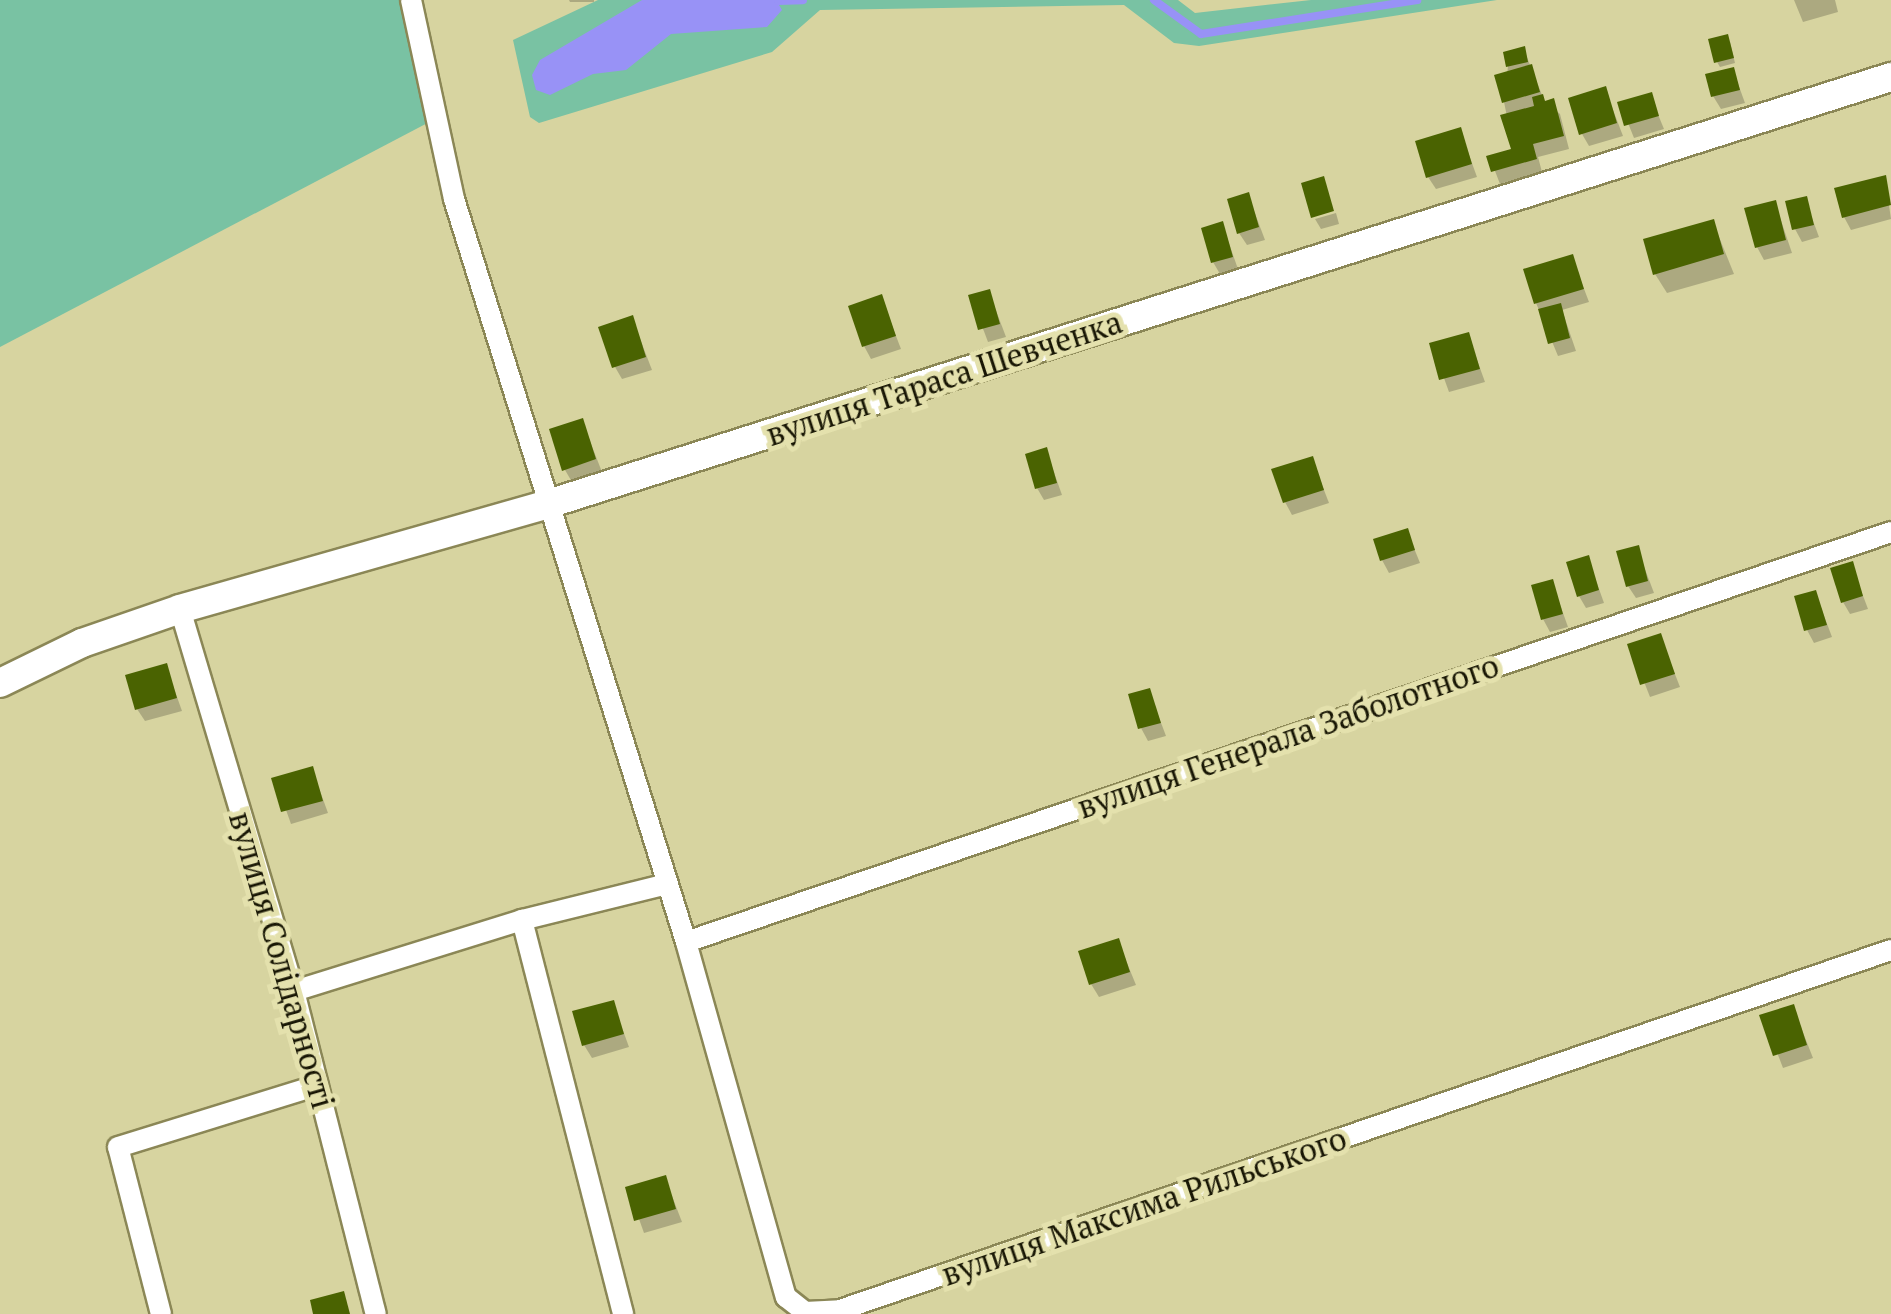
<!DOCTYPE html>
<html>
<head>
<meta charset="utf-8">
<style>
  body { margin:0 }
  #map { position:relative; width:1891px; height:1314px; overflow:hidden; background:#d7d4a0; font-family:"PT Serif",serif }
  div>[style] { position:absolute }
  .green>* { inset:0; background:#79c2a3 }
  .water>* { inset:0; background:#9892f6 }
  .shadow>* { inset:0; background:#0003 }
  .stream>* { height:8px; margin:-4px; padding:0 4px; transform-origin:4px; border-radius:4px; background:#9892f6 }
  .building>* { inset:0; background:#4a6301 }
  .roads { filter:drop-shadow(2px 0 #8b8756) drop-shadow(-2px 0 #8b8756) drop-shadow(0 2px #8b8756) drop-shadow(0 -2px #8b8756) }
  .minor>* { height:20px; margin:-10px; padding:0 10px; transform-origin:10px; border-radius:10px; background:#fff }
  .tertiary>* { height:28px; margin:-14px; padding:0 14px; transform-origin:14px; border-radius:14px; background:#fff }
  span { translate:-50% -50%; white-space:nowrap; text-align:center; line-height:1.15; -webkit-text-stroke:10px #e4e1ad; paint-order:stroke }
  .street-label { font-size:32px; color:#181604 }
</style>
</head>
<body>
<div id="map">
  <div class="green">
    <div style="clip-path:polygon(0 0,411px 0,437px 118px,0 347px)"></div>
    <div style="clip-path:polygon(598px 0,1178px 0,1195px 13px,1311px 0,1497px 0,1199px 46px,1174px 43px,1124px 5px,820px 10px,772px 52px,539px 123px,530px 117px,513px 40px)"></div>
  </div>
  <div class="water">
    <div style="clip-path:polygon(642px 0,776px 0,782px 10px,767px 27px,671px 34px,626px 70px,593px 74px,550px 95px,536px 90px,532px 75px,540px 60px)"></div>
  </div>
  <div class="shadow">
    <div style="clip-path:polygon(569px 0,594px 0,594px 2px,570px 2px)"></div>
    <div style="clip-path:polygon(1794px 0,1835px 0,1838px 12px,1803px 22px)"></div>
    <div style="clip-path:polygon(1730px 42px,1735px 63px,1720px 67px,1717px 62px)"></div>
    <div style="clip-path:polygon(1526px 55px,1544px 100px,1560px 114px,1569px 149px,1538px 157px,1542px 172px,1500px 184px,1490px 158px,1514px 151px,1504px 102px,1508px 66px)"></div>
    <div style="clip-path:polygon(1733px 70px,1745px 103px,1721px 109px,1713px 96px)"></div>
    <div style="clip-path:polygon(1605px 89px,1623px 136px,1589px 146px,1582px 134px)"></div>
    <div style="clip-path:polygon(1650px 95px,1664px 129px,1634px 138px,1620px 103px)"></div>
    <div style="clip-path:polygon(1460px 130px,1477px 177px,1436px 189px,1428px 177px)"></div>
    <div style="clip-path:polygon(1885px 178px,1891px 219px,1851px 230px,1844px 217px)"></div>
    <div style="clip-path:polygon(1248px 195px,1265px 240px,1247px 245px,1239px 233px)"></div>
    <div style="clip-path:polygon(1805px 199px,1819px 237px,1802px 242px,1795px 229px)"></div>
    <div style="clip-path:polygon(1775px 203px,1792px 253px,1764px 260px,1757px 247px)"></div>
    <div style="clip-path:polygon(1336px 213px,1339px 224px,1321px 229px,1315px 219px)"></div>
    <div style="clip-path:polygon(1713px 222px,1734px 274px,1667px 293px,1655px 274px)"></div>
    <div style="clip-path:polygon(1222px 224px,1238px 269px,1220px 274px,1213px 262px)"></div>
    <div style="clip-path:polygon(1572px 257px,1589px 302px,1562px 310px,1576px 351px,1558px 356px,1536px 303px)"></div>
    <div style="clip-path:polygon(989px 292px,1006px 337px,988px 342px,971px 297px)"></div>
    <div style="clip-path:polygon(881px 297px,901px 349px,871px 359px,864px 346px)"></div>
    <div style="clip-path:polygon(632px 318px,652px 370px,622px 379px,615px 367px)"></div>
    <div style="clip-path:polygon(1468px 335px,1485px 382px,1449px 392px,1432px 345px)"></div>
    <div style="clip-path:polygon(582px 421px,602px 472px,572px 482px,565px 470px)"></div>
    <div style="clip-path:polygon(1046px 450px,1062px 495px,1044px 500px,1037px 488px)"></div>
    <div style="clip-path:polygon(1312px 459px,1329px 503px,1292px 515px,1285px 502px)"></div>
    <div style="clip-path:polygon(1407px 531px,1420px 563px,1389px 573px,1382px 560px)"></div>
    <div style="clip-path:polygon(1637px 548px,1654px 593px,1636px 598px,1628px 586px)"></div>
    <div style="clip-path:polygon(1588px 558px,1604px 603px,1586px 608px,1579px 596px)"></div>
    <div style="clip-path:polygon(1851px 564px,1868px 609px,1850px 614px,1843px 602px)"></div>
    <div style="clip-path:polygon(1552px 582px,1568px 627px,1550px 632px,1543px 619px)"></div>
    <div style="clip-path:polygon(1815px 592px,1832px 637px,1814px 643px,1807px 630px)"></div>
    <div style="clip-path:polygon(1660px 636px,1680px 687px,1650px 697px,1630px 646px)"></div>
    <div style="clip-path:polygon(166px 666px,182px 711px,145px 721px,137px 709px)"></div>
    <div style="clip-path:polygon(1149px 691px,1166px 736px,1148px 741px,1141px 728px)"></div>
    <div style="clip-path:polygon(312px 769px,328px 813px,291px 824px,275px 779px)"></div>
    <div style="clip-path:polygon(1118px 941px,1136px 985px,1099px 997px,1091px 984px)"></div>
    <div style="clip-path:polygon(613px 1003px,629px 1047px,592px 1058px,584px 1045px)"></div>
    <div style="clip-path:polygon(1793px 1007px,1813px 1058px,1783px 1068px,1763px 1016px)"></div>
    <div style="clip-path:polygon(665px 1178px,682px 1222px,644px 1233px,628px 1188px)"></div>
  </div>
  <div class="stream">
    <div style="left:1154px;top:0;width:58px;rotate:35.9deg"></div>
    <div style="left:1201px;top:34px;width:219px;rotate:-8.9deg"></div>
    <div style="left:778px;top:1px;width:25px;rotate:-2deg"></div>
  </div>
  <div class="building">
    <div style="clip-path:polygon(1728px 34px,1734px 58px,1714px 63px,1708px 39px)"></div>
    <div style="clip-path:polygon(1525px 46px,1528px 62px,1506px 67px,1503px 52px)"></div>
    <div style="clip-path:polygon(1532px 64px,1540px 92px,1502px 103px,1494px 75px)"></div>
    <div style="clip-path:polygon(1734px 67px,1740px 90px,1711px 97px,1705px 74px)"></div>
    <div style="clip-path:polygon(1606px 86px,1617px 123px,1579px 135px,1568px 98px)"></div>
    <div style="clip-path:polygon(1652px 92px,1659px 116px,1624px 126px,1617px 102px)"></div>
    <div style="clip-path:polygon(1543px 94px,1545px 101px,1554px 98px,1564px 136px,1533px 144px,1537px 159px,1491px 172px,1486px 156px,1511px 149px,1500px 115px,1534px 106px,1532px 97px)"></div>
    <div style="clip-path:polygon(1461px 127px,1472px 164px,1426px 178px,1415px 141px)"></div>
    <div style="clip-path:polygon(1886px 175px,1891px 205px,1842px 218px,1834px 188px)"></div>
    <div style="clip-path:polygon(1324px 176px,1334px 211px,1311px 218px,1301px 183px)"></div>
    <div style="clip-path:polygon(1249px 192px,1259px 227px,1237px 234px,1227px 199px)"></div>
    <div style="clip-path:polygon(1807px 196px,1814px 225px,1792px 230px,1785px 201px)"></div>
    <div style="clip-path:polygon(1776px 200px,1786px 240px,1755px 248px,1744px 208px)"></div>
    <div style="clip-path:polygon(1714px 219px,1724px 254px,1653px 275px,1643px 239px)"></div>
    <div style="clip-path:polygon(1223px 221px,1233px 257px,1211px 263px,1201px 228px)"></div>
    <div style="clip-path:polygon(1573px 254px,1584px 289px,1534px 304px,1523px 269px)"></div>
    <div style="clip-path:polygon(990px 289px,1000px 324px,978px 330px,968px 295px)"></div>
    <div style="clip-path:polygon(882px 294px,896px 336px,862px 347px,848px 306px)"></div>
    <div style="clip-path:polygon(1561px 303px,1570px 338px,1548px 344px,1538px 309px)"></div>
    <div style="clip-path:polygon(633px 315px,646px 357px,612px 368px,598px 327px)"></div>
    <div style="clip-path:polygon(1469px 332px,1480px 369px,1439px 380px,1429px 343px)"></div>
    <div style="clip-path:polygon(583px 418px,596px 459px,562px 471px,549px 429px)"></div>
    <div style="clip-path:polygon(1047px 447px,1057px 483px,1035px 489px,1025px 454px)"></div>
    <div style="clip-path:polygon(1313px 456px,1324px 490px,1283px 503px,1271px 469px)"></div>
    <div style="clip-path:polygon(1408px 528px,1415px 550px,1380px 561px,1373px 539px)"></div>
    <div style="clip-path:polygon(1639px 545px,1648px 581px,1626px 587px,1616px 551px)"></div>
    <div style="clip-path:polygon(1589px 555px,1599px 590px,1577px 597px,1566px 562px)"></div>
    <div style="clip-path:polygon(1853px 561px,1863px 596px,1841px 603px,1830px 568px)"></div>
    <div style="clip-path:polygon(1553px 579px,1563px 614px,1541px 620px,1531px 585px)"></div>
    <div style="clip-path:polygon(1816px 590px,1827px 625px,1804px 631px,1794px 596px)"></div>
    <div style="clip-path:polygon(1661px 633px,1675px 674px,1640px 685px,1627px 644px)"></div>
    <div style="clip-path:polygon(167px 663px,177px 698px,135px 710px,125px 675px)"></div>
    <div style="clip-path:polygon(1150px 688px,1161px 723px,1138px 729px,1128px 694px)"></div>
    <div style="clip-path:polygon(313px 766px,323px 801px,281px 812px,271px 778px)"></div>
    <div style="clip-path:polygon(1119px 938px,1130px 972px,1089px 985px,1078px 951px)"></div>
    <div style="clip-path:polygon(614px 1000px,624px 1034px,582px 1046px,572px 1011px)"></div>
    <div style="clip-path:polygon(1794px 1004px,1807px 1045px,1773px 1056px,1759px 1015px)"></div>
    <div style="clip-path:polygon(666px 1175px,676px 1209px,634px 1221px,625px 1187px)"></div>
    <div style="clip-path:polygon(344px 1291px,350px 1314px,313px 1314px,310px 1300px)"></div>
  </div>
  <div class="roads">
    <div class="minor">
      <div style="left:411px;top:0;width:204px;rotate:77.8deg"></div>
      <div style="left:454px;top:199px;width:778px;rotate:72.66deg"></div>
      <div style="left:686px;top:942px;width:369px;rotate:74.3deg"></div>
      <div style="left:786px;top:1297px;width:24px;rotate:38deg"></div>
      <div style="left:805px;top:1312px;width:35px;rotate:-3deg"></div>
      <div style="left:840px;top:1310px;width:1111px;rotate:-18.91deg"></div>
      <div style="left:180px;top:609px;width:399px;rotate:73.4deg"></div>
      <div style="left:294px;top:991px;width:333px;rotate:75.8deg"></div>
      <div style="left:522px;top:920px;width:407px;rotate:75.6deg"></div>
      <div style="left:686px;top:942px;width:1273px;rotate:-18.79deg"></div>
      <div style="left:294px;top:991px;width:239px;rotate:-17.3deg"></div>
      <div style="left:522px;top:920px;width:150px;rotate:-13.9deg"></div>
      <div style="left:161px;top:1314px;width:172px;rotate:-104.4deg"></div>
      <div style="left:118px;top:1147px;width:209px;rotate:-17.2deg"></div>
    </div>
    <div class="tertiary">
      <div style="left:0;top:683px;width:91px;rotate:-26deg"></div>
      <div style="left:82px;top:643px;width:104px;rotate:-19.1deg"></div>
      <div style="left:180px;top:609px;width:383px;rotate:-15.9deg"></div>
      <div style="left:548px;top:504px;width:1409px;rotate:-17.64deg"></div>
    </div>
  </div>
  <div class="street-label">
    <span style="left:944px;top:378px;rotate:-18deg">вулиця Тараса Шевченка</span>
    <span style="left:1288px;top:736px;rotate:-19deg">вулиця Генерала Заболотного</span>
    <span style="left:282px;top:960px;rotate:74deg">вулиця Солідарності</span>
    <span style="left:1144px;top:1206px;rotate:-19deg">вулиця Максима Рильського</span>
  </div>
</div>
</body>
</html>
